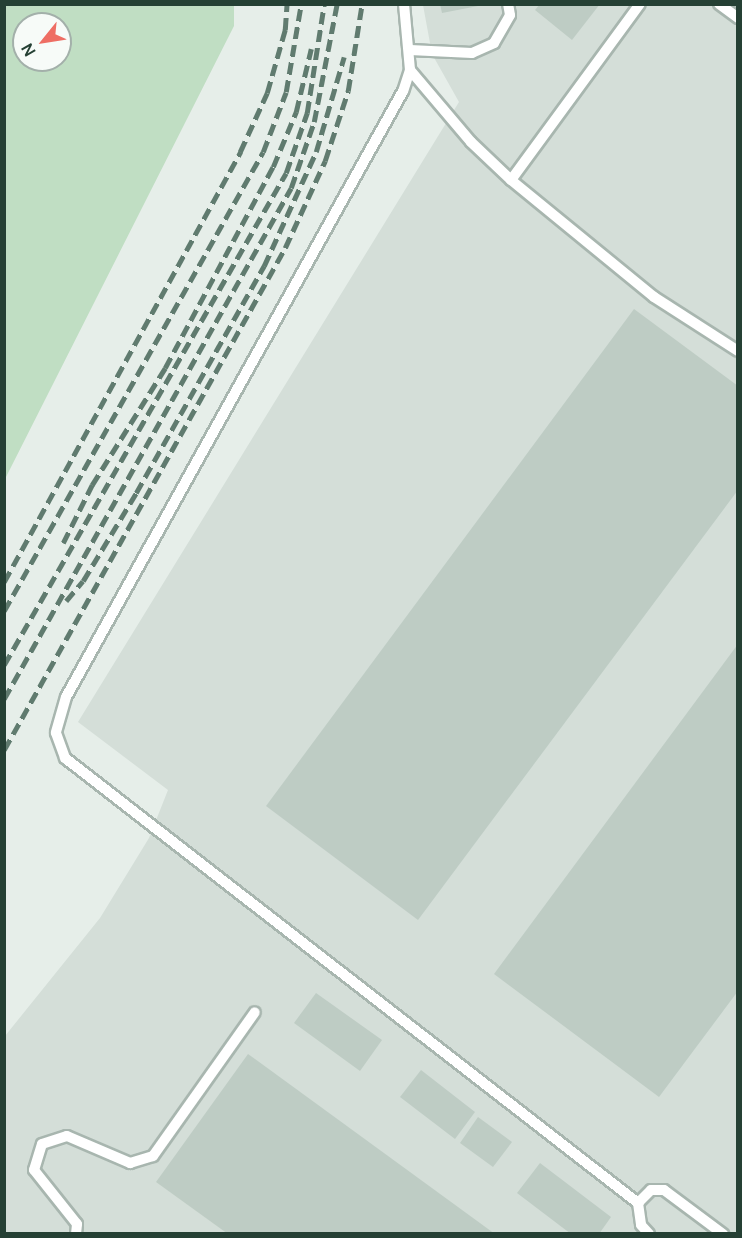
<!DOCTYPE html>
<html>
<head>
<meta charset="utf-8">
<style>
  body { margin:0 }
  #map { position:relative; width:742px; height:1238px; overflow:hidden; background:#e6eee9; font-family:Manrope,sans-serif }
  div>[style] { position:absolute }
  .built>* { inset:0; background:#d4ded8 }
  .green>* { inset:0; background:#c0dec3 }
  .building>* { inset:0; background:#beccc4 }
  .roads { filter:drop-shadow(2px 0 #a8b6af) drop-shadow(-2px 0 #a8b6af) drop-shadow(0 2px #a8b6af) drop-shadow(0 -2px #a8b6af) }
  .lane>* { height:10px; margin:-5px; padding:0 5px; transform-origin:5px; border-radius:5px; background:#fff }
  .rail>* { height:4.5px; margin-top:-2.25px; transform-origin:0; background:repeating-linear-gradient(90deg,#607b6f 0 12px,transparent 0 18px) }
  span { translate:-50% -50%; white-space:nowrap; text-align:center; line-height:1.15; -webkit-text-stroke:5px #f7fbf8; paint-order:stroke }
  .frame { position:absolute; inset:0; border:6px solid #254034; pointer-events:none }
  .north { position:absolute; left:12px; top:12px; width:60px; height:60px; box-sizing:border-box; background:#f7fbf8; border:2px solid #a3b0aa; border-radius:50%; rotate:240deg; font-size:16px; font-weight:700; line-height:24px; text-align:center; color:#254034 }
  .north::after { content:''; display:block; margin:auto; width:21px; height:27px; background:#ee6e64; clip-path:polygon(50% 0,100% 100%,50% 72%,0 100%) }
</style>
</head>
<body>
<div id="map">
  <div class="built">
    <div style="clip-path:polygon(423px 5px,737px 5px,737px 1233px,5px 1234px,5px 1036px,100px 918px,149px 838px,168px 790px,78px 722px,459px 102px,432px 54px)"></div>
  </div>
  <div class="green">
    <div style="clip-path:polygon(evenodd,5px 4px,234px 5px,234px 26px,5px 479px,5px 4px,24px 24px,60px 24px,60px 60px,24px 60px,24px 24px)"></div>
  </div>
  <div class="building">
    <div style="clip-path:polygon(440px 4px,477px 4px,478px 6px,442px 13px)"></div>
    <div style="clip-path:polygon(540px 4px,600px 4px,572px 40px,535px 10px)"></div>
    <div style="clip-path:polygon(634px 309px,738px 386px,738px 490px,418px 920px,266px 806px)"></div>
    <div style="clip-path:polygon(738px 644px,738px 991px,659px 1097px,494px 974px)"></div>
    <div style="clip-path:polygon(316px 993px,382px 1040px,360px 1071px,294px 1023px)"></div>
    <div style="clip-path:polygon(248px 1054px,495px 1234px,228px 1234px,156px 1182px)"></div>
    <div style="clip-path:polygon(421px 1070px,475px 1112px,455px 1139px,400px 1097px)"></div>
    <div style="clip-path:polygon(478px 1117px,512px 1142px,493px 1167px,460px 1143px)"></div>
    <div style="clip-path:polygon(540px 1163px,611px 1217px,599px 1234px,571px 1234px,517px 1193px)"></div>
  </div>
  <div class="roads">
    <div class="lane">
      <div style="left:404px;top:4px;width:66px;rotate:84.8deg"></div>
      <div style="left:410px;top:70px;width:22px;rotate:108deg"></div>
      <div style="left:403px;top:91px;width:693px;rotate:119.08deg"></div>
      <div style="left:66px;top:697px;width:37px;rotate:106deg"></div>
      <div style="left:56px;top:733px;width:27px;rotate:70deg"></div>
      <div style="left:65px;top:758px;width:726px;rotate:37.83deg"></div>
      <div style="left:638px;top:1203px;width:22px;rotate:82deg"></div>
      <div style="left:641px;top:1225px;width:12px;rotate:48deg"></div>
      <div style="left:719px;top:4px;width:24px;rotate:36deg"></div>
      <div style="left:410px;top:50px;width:62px;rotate:2.8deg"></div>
      <div style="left:472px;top:53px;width:24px;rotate:-24deg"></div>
      <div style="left:494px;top:43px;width:32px;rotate:-60deg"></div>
      <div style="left:510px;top:15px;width:11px;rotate:-100deg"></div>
      <div style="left:410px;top:70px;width:94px;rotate:49.7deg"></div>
      <div style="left:471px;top:142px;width:55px;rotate:43.5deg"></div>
      <div style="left:511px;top:180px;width:185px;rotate:39.3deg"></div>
      <div style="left:654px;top:297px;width:100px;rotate:32.7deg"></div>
      <div style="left:511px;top:180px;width:218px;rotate:-53.8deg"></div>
      <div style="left:638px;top:1203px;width:18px;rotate:-45deg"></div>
      <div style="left:651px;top:1190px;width:13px"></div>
      <div style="left:664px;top:1190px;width:74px;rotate:36.7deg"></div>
      <div style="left:76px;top:1234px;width:10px;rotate:-84deg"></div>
      <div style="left:77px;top:1224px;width:69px;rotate:-128.5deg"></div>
      <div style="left:34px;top:1170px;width:27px;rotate:-73deg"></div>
      <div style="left:42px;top:1144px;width:26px;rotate:-18deg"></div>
      <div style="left:67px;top:1136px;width:69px;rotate:23.2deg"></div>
      <div style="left:130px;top:1163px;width:24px;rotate:-17deg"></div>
      <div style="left:153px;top:1156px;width:176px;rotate:-54.7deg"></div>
    </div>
  </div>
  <div class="rail">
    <div style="left:63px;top:543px;width:65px;rotate:-63.4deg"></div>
    <div style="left:92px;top:485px;width:138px;rotate:-58deg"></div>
    <div style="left:165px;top:368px;width:228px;rotate:-61.8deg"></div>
    <div style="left:273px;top:167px;width:60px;rotate:-67.3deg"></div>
    <div style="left:296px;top:112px;width:65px;rotate:-76.6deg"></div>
    <div style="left:4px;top:582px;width:491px;rotate:-61.2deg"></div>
    <div style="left:240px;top:152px;width:65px;rotate:-65.4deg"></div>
    <div style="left:267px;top:93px;width:66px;rotate:-74.1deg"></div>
    <div style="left:285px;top:30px;width:26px;rotate:-86deg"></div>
    <div style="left:66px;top:601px;width:26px;rotate:-50deg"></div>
    <div style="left:83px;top:581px;width:103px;rotate:-58.9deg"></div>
    <div style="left:136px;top:493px;width:261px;rotate:-60.6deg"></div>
    <div style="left:264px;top:266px;width:125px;rotate:-65.5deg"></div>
    <div style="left:316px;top:152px;width:99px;rotate:-73.6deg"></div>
    <div style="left:4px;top:611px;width:527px;rotate:-60.57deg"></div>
    <div style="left:263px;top:152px;width:64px;rotate:-69deg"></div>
    <div style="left:286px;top:92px;width:89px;rotate:-80.3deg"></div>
    <div style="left:4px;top:665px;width:567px;rotate:-60.18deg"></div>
    <div style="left:286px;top:173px;width:64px;rotate:-70.7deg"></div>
    <div style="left:307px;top:113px;width:110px;rotate:-81.1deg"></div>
    <div style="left:4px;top:699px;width:586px;rotate:-60.68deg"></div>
    <div style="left:291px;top:188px;width:70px;rotate:-70.8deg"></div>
    <div style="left:314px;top:122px;width:120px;rotate:-79deg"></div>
    <div style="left:4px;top:750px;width:575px;rotate:-60.76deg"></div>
    <div style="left:285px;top:248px;width:96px;rotate:-65.3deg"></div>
    <div style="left:325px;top:161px;width:74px;rotate:-71.8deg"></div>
    <div style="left:348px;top:91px;width:88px;rotate:-80.9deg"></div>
  </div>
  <div class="frame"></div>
  <div class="north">N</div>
</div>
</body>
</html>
